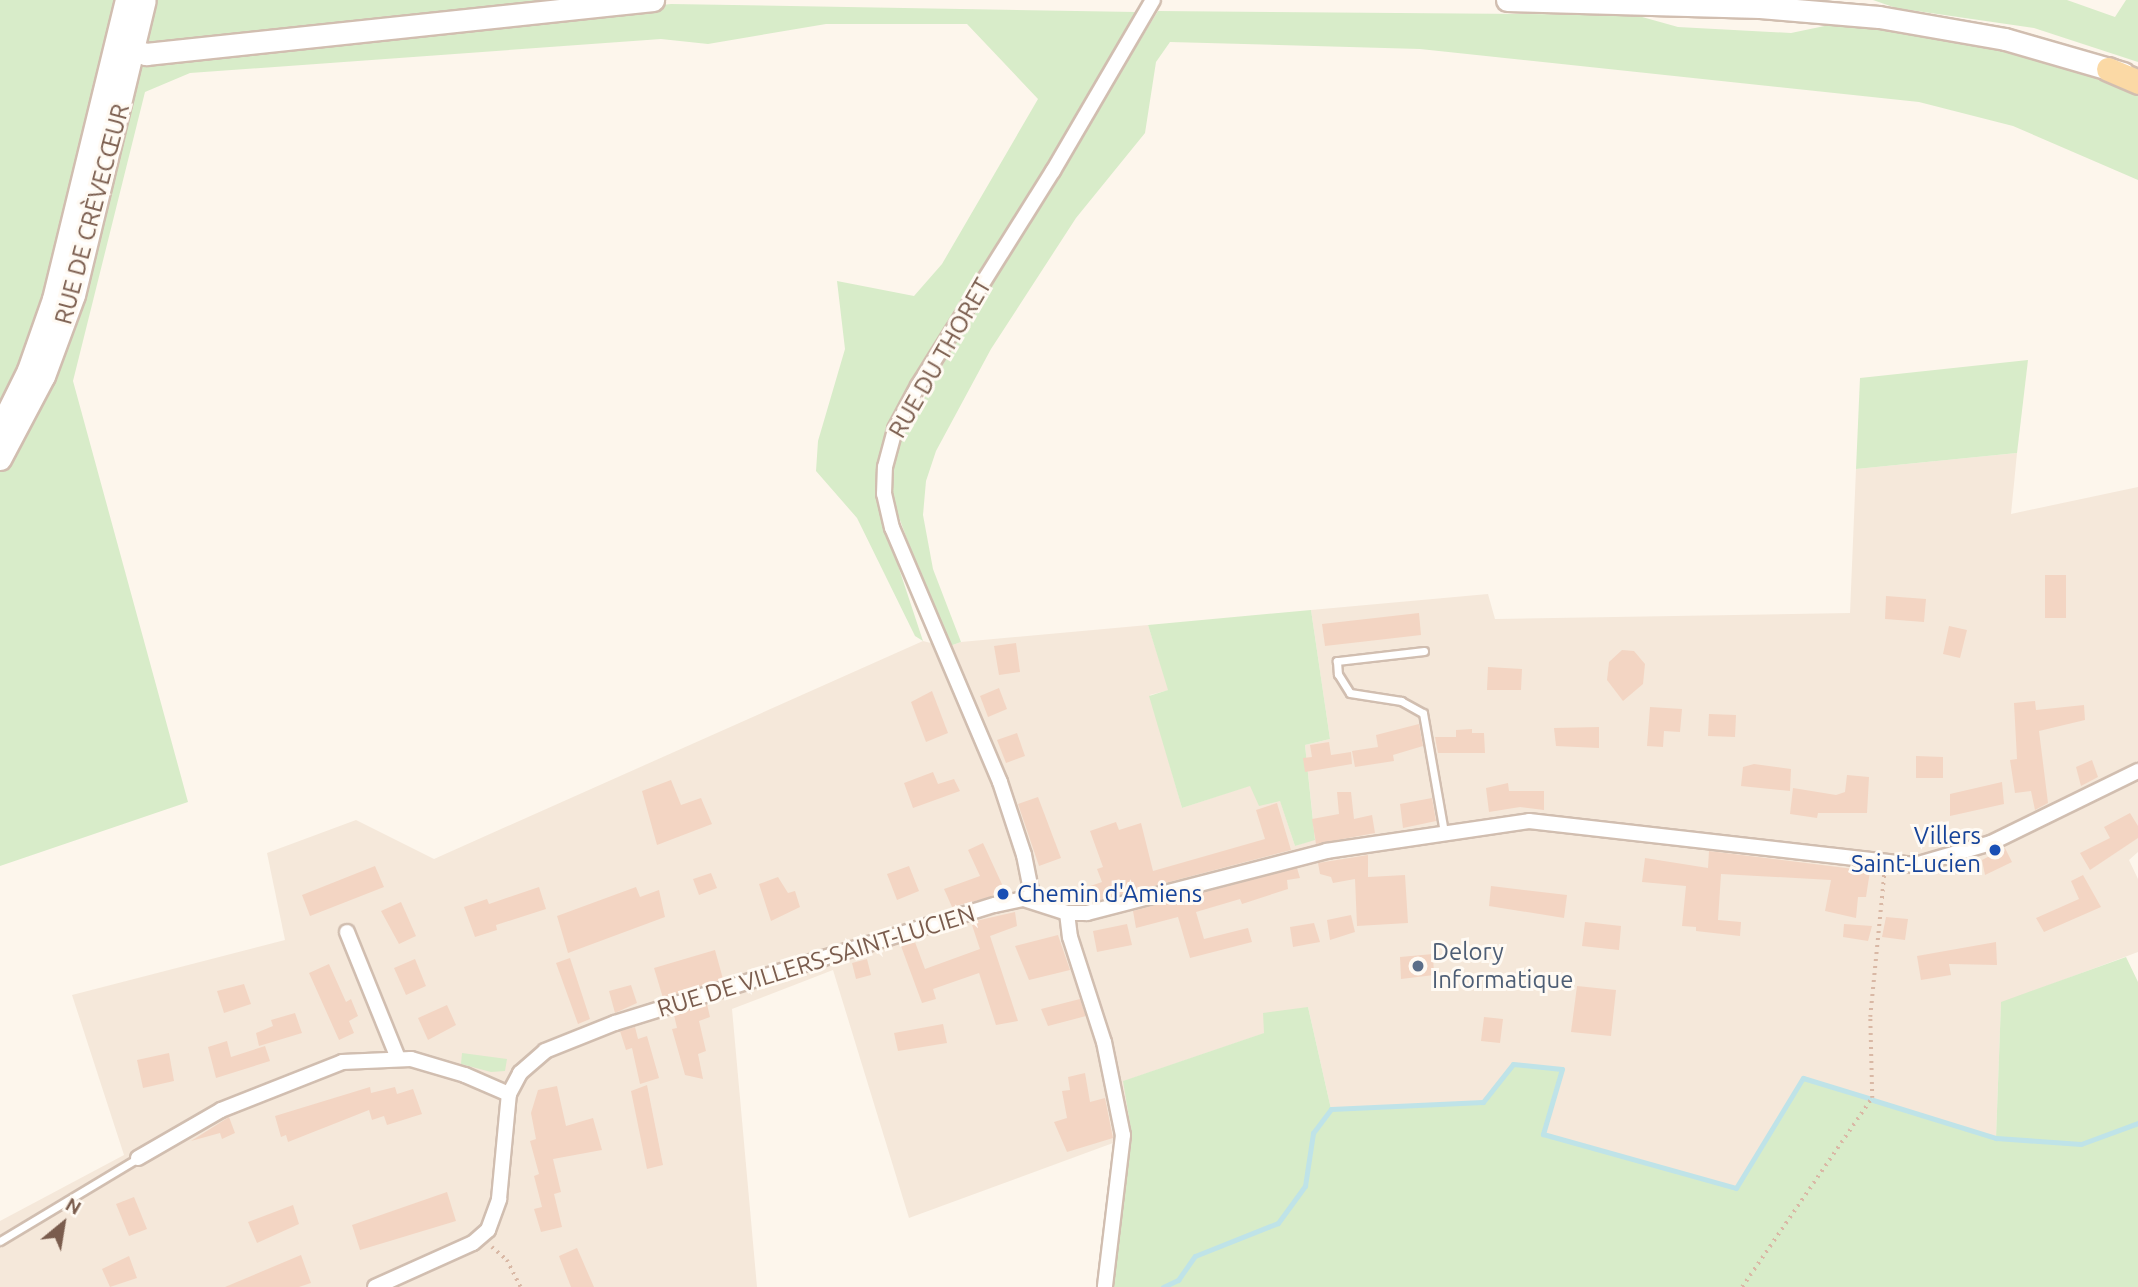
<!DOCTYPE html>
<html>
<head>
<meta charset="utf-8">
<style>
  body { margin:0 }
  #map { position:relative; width:2138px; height:1287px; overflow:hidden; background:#fdf6ec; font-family:Ubuntu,sans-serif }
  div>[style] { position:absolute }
  .residential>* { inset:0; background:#f5e8da }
  .green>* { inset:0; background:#d8ecc9 }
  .stream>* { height:5px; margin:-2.5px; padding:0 2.5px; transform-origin:2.5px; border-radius:2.5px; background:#bfe3e8 }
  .building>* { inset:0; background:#f3d5c3 }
  .path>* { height:3.5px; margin-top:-1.75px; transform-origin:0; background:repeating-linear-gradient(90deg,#d9b8a5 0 2px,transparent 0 7px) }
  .roads { filter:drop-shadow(2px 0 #d1beb0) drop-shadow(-2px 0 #d1beb0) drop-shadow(0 2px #d1beb0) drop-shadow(0 -2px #d1beb0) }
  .service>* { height:7px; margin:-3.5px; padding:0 3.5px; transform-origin:3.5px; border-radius:3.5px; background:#fff }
  .minor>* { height:14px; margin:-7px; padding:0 7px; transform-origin:7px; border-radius:7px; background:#fff }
  .secondary>* { height:21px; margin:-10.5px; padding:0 10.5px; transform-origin:10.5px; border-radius:10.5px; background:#fff }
  .primary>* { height:23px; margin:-11.5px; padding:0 11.5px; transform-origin:11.5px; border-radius:11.5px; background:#fbd9a5 }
  .dots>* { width:19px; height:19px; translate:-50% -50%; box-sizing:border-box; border:4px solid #fffaf3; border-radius:50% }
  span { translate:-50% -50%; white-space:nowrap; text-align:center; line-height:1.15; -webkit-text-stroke:6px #fffaf3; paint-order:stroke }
  .street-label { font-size:24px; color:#7a5c4d }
  .transit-label { font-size:24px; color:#164399 }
  .right { translate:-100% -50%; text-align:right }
  .left { translate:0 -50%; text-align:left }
  .service-label { font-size:24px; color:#4e5e75 }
  .north { position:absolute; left:28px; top:1189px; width:70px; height:70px; -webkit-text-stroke:5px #fffaf3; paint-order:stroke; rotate:30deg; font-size:19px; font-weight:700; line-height:28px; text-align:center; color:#7a5c4d }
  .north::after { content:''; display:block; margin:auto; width:24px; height:32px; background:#7a5c4d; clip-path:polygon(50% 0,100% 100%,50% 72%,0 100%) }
</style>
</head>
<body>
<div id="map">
  <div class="residential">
    <div style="clip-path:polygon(2017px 453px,2011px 514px,2138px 487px,2138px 852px,2129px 860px,2138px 879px,2138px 952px,2001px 1003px,1996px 1138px,1803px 1078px,1736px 1188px,1543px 1134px,1561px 1069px,1513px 1064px,1483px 1102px,1331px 1109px,1308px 1007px,1265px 1033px,1124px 1081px,1132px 1136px,909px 1218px,833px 970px,732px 1009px,757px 1287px,0 1287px,0 1221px,124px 1155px,72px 995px,285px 940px,267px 853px,356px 820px,434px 859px,923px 641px,947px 647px,961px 642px,1148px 625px,1169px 690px,1150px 695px,1182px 808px,1251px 785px,1280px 800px,1295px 846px,1315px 839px,1305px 745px,1330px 739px,1311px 610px,1488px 594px,1495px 619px,1850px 613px,1856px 469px)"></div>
  </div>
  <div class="green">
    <div style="clip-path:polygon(0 0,599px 0,177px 44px,158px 40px,153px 60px,671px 4px,1136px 12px,886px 437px,877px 467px,876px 499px,923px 641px,915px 636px,857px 518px,816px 471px,818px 441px,845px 349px,837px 281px,914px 296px,942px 264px,1038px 99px,967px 24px,826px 24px,708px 44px,661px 39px,190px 73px,145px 92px,73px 381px,188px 802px,0 866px)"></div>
    <div style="clip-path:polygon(1873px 0,2067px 0,2115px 17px,2126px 0,2138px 0,2138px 62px,2034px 28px,1896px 8px)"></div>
    <div style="clip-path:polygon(1158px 11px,1635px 15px,1678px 27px,1791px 33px,1839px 23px,1921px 32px,2028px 57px,2138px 91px,2138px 180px,2013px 126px,1919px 102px,1420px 49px,1170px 42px,1156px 62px,1145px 133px,1076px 218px,991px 349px,936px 451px,926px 481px,923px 515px,933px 569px,961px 642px,947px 647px,894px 504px,891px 474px,902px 438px,964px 327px)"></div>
    <div style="clip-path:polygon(2028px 360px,2017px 453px,1856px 469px,1860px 378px)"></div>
    <div style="clip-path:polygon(1311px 610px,1330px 739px,1305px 745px,1315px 840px,1295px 846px,1280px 801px,1259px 806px,1250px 786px,1182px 808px,1149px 696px,1168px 690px,1148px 625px)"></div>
    <div style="clip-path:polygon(2126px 957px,2138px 982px,2138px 1287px,1113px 1287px,1132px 1136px,1123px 1081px,1264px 1033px,1263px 1013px,1308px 1007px,1331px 1109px,1483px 1102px,1513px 1064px,1562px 1069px,1543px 1134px,1735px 1188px,1803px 1078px,1996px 1138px,2001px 1002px)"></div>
    <div style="clip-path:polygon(462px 1053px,507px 1059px,505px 1071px,491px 1072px,461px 1064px)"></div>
  </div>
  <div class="stream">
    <div style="left:1873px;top:1100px;width:129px;rotate:17.2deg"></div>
    <div style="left:1996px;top:1138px;width:85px;rotate:4deg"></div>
    <div style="left:2081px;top:1144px;width:61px;rotate:-20.2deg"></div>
    <div style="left:1163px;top:1287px;width:17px;rotate:-25deg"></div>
    <div style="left:1178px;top:1280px;width:29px;rotate:-55deg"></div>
    <div style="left:1195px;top:1256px;width:89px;rotate:-21.7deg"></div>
    <div style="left:1278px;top:1223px;width:46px;rotate:-53.9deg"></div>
    <div style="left:1305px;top:1186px;width:54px;rotate:-81.4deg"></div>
    <div style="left:1313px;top:1133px;width:30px;rotate:-53deg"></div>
    <div style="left:1331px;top:1109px;width:152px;rotate:-2.6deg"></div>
    <div style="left:1483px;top:1102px;width:48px;rotate:-51.7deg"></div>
    <div style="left:1513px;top:1064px;width:49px;rotate:5.8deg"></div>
    <div style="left:1562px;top:1069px;width:68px;rotate:106.3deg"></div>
    <div style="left:1543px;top:1134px;width:200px;rotate:15.6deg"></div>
    <div style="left:1736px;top:1188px;width:129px;rotate:-58.7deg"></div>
    <div style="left:1803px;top:1078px;width:69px;rotate:16.9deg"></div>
  </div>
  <div class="building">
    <div style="clip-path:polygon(2045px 575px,2066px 575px,2066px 618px,2045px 618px)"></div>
    <div style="clip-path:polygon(1886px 596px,1926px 599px,1924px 622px,1885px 619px)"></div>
    <div style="clip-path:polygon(1419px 613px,1421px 635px,1325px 646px,1322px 624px)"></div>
    <div style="clip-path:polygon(1949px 626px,1967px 630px,1960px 658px,1943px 654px)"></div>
    <div style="clip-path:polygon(1016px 643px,1020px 672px,999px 675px,994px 646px)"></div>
    <div style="clip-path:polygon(1622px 650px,1634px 651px,1645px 664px,1643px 684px,1623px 701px,1607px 680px,1609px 662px)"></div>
    <div style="clip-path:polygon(1488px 667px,1522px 669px,1521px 690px,1487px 690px)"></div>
    <div style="clip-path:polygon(999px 688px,1007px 709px,988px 717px,980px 696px)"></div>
    <div style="clip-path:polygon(932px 691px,948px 733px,926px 742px,911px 702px)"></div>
    <div style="clip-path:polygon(2035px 701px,2036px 710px,2084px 705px,2085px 720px,2039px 731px,2048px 803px,2035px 810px,2031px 791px,2015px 793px,2010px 760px,2017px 759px,2014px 703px)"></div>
    <div style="clip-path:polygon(1650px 707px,1682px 709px,1680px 732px,1664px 731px,1663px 747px,1647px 746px)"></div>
    <div style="clip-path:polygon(1709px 714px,1736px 715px,1735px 737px,1708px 736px)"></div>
    <div style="clip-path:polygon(1419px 724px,1423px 746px,1393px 755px,1394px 761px,1355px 767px,1352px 751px,1378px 747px,1376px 735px)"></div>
    <div style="clip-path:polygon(1599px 727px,1599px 748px,1556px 746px,1554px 728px)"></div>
    <div style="clip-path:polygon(1472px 729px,1472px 733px,1484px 733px,1485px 753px,1438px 753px,1435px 737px,1456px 737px,1456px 730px)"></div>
    <div style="clip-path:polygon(1017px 733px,1025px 756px,1006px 763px,997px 740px)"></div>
    <div style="clip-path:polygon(1329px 742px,1331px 755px,1351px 752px,1352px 764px,1305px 772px,1303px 758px,1312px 757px,1310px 745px)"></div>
    <div style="clip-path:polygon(1916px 756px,1943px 757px,1943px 778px,1916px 778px)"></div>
    <div style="clip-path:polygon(2092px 760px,2098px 777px,2081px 786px,2076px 767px)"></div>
    <div style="clip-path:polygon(1754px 764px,1791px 769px,1790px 791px,1741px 786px,1743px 767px)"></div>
    <div style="clip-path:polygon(933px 772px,938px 784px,954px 779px,960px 791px,913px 808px,904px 783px)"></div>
    <div style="clip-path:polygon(1847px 775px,1869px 777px,1867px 813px,1818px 813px,1817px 818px,1790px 814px,1793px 788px,1836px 795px,1845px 792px)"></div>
    <div style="clip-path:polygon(671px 780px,681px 805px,701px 798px,712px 824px,657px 845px,642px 791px)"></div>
    <div style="clip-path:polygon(2002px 782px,2004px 804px,1950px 816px,1950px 794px)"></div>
    <div style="clip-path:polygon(1508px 783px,1509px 791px,1544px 791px,1544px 810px,1520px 807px,1489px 812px,1486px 788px)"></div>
    <div style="clip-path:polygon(1337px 792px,1351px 792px,1354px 819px,1372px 815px,1375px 833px,1316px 844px,1312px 819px,1339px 814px)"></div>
    <div style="clip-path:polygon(1038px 797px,1061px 858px,1039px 866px,1018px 804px)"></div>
    <div style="clip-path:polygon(1432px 798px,1436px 821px,1403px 828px,1400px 804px)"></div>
    <div style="clip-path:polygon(1277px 803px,1291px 850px,1100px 900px,1063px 901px,1061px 896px,1102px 882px,1097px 869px,1103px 867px,1090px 831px,1116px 822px,1119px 830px,1141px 823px,1153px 871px,1265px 839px,1256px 810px)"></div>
    <div style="clip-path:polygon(2130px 813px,2138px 826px,2138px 838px,2090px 870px,2080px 853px,2110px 838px,2104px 827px)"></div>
    <div style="clip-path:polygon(983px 843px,1006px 893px,952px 907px,944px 889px,980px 876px,968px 850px)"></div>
    <div style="clip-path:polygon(2005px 848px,2012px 862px,1985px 875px,1982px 860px)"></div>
    <div style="clip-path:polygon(1709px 851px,1870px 871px,1866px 897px,1858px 897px,1856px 918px,1825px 911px,1831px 880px,1721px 874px,1718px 920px,1741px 922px,1740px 936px,1696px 931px,1696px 927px,1682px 926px,1686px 886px,1642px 882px,1645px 858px,1708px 868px)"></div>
    <div style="clip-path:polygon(1368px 855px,1368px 877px,1405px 875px,1408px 923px,1357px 926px,1355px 879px,1333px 883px,1331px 877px,1320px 874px,1318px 863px)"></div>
    <div style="clip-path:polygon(375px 866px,384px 887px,310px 916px,302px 895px)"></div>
    <div style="clip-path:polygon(909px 866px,919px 891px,897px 900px,887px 874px)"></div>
    <div style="clip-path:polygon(1297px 868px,1300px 878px,1287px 880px,1288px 889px,1242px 904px,1240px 899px,1196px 912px,1204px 939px,1248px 928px,1252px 942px,1190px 958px,1178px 917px,1136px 928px,1133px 911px)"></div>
    <div style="clip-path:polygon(711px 873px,717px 888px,699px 895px,693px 879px)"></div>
    <div style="clip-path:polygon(2083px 875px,2101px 907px,2044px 932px,2036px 918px,2079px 899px,2071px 881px)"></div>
    <div style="clip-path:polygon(778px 877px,788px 893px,795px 891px,800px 907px,771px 921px,759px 884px)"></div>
    <div style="clip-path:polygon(1491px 886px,1567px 895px,1564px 918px,1489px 906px)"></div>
    <div style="clip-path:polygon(539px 887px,546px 909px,496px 925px,497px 930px,475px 937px,464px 907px,487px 899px,489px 904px)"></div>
    <div style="clip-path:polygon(636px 887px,640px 897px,659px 890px,665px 917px,568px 953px,557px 916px)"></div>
    <div style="clip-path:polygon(401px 902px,416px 936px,399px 944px,381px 911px)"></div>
    <div style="clip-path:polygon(1015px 912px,1017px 926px,990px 936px,1018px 1021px,996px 1025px,979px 973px,933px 989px,936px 999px,922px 1003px,901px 946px,915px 942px,925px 969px,980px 949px,971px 922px)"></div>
    <div style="clip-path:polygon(1351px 915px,1355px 932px,1330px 940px,1327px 920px)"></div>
    <div style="clip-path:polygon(1886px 917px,1908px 919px,1905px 940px,1882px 937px)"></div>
    <div style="clip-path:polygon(1585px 922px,1621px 926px,1619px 950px,1582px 946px)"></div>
    <div style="clip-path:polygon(1314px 923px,1320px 942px,1293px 947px,1290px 927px)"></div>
    <div style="clip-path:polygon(1127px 924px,1132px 945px,1097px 952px,1093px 931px)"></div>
    <div style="clip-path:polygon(1844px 924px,1872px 926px,1868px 941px,1843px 937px)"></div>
    <div style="clip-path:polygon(1058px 935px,1070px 970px,1029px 980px,1015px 946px)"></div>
    <div style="clip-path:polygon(1996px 942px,1997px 965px,1949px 964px,1951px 975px,1921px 980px,1917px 956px)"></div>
    <div style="clip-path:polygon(715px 950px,723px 979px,663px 998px,654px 968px)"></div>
    <div style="clip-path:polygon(1433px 954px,1434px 975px,1401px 979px,1400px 957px)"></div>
    <div style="clip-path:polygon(570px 958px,590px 1019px,578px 1024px,556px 963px)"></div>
    <div style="clip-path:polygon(415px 959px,426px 986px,406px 995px,394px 968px)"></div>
    <div style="clip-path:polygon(867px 959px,871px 975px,856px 979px,852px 963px)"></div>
    <div style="clip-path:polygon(329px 964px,346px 1002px,351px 999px,358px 1016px,349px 1021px,354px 1033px,339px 1040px,309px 973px)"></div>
    <div style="clip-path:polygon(244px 984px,251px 1004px,224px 1013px,217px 991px)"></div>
    <div style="clip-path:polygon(631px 985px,637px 1003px,615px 1013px,609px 991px)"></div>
    <div style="clip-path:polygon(1577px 986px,1616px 990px,1611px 1036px,1571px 1032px)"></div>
    <div style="clip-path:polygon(1080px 999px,1086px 1016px,1048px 1026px,1041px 1009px)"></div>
    <div style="clip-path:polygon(707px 1004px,710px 1017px,699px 1021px,706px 1051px,698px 1054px,703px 1079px,685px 1075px,672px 1029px,677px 1028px,674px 1015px)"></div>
    <div style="clip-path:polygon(447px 1005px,456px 1025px,428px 1040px,418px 1018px)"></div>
    <div style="clip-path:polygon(295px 1013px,302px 1033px,259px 1046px,256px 1033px,273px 1026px,271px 1020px)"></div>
    <div style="clip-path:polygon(1484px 1017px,1503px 1019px,1500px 1043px,1481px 1041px)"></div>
    <div style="clip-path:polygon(943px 1024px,947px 1043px,898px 1051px,894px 1033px)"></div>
    <div style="clip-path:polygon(635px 1027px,638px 1039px,647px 1036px,659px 1078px,640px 1084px,632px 1048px,626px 1050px,620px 1031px)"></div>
    <div style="clip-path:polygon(227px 1041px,231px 1057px,265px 1046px,270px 1061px,216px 1078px,208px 1047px)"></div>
    <div style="clip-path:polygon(169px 1053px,174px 1081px,143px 1088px,137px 1060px)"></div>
    <div style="clip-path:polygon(1085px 1073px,1090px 1102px,1105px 1098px,1113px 1138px,1067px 1152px,1054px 1122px,1067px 1118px,1062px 1091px,1070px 1090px,1068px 1077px)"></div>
    <div style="clip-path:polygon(647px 1085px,663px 1165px,647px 1169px,631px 1091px)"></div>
    <div style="clip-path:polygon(557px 1086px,566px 1126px,593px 1118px,602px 1150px,553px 1159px,561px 1192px,554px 1194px,562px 1227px,541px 1232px,534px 1209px,542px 1207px,534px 1176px,539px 1174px,530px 1141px,536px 1139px,531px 1113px,538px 1090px)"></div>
    <div style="clip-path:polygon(370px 1087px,371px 1093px,395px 1087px,397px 1094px,413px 1089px,422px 1114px,387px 1125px,384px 1116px,372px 1120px,369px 1110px,288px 1142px,286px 1135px,281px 1137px,275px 1116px)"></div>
    <div style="clip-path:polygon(229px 1117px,235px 1133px,222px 1139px,220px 1133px,191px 1141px)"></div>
    <div style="clip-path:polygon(447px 1192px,456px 1221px,360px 1250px,352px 1225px)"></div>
    <div style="clip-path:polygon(134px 1197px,147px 1229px,129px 1236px,116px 1204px)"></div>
    <div style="clip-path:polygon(293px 1205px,299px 1224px,257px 1243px,248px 1222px)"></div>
    <div style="clip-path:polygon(577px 1248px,594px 1287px,571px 1287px,559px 1256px)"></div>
    <div style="clip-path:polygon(301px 1255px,311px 1283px,299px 1287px,225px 1287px)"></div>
    <div style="clip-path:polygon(129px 1256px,137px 1278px,110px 1287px,102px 1269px)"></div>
  </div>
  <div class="path">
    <div style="left:492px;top:1247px;width:20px;rotate:41deg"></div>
    <div style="left:507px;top:1260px;width:30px;rotate:63deg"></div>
    <div style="left:1742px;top:1287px;width:229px;rotate:-55.5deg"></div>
    <div style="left:1872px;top:1098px;width:81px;rotate:-91.4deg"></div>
    <div style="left:1870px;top:1017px;width:143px;rotate:-84.4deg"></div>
  </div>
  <div class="roads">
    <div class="service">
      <div style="left:1424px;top:651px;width:88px;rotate:173.4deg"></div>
      <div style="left:1337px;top:661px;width:13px;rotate:86deg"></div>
      <div style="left:1338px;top:674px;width:22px;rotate:58deg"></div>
      <div style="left:1350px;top:693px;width:52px;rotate:8.9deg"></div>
      <div style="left:1401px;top:701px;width:25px;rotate:29deg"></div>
      <div style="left:1423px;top:713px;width:121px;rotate:80deg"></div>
      <div style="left:0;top:1241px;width:161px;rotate:-31deg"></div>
    </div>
    <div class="minor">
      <div style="left:1033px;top:900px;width:46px;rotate:-101.3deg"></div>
      <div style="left:1024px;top:855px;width:77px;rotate:-108.2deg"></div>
      <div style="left:1000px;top:782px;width:276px;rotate:-113deg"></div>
      <div style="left:892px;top:528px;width:35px;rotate:-103deg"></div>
      <div style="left:884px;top:494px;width:27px;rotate:-88deg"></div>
      <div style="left:885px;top:467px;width:39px;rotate:-75deg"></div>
      <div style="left:895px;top:429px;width:49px;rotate:-61.9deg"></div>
      <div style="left:918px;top:386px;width:254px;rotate:-57.9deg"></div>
      <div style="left:1053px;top:171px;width:198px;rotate:-59.7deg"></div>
      <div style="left:1067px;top:913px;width:24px;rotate:83deg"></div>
      <div style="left:1070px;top:937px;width:110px;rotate:72.1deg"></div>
      <div style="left:1104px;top:1042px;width:95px;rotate:78.5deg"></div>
      <div style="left:1123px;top:1135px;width:153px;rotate:96.8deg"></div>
      <div style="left:347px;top:932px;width:136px;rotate:68deg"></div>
      <div style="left:138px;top:1158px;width:96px;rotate:-30deg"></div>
      <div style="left:221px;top:1110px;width:130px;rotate:-21.6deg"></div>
      <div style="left:342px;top:1062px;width:69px;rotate:-2.5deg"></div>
      <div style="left:411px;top:1059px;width:56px;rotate:16.5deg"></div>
      <div style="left:465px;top:1075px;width:48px;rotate:23.4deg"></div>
      <div style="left:375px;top:1287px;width:107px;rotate:-24.2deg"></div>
      <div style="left:473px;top:1243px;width:20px;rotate:-41deg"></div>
      <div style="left:488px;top:1230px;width:33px;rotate:-70deg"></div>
      <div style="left:499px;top:1199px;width:105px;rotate:-84.6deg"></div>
      <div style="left:509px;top:1094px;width:24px;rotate:-62deg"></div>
      <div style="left:520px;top:1073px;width:33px;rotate:-41deg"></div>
      <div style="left:545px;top:1051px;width:75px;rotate:-21.8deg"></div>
      <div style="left:615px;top:1023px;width:398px;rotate:-17.3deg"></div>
      <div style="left:995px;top:905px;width:30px;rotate:-12deg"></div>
      <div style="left:1024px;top:899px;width:45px;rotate:18deg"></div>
      <div style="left:1067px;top:913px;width:20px"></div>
      <div style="left:1087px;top:913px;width:247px;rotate:-14.5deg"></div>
      <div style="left:1326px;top:851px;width:205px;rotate:-8.4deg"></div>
      <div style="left:1529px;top:821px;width:388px;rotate:6.5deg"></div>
      <div style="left:1915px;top:865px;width:79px;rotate:-16.1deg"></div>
      <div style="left:1991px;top:843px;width:164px;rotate:-26.1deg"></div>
    </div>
    <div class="secondary">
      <div style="left:1507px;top:0;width:253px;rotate:1.6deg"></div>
      <div style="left:1760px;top:7px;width:119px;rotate:4.8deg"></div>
      <div style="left:1879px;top:17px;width:128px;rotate:9.9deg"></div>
      <div style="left:2005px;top:39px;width:123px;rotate:16.1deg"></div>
      <div style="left:121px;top:22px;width:26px;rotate:79deg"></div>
      <div style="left:126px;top:48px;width:21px;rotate:17deg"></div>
      <div style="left:146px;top:54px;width:510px;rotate:-6.08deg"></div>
      <div style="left:0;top:427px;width:64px;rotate:-63.8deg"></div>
      <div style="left:28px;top:370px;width:75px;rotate:-70.6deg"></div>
      <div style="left:53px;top:299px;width:308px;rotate:-76.3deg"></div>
      <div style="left:0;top:459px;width:94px;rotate:-62.1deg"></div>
      <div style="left:44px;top:376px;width:86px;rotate:-69.7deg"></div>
      <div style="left:74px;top:295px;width:303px;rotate:-76.5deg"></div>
    </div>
    <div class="primary">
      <div style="left:2108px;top:69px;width:33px;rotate:23deg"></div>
    </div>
  </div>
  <div class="dots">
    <div style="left:1995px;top:850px;background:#1a4fb4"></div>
    <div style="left:1003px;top:894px;background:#1a4fb4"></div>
    <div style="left:1418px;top:966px;background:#5c6f8a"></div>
  </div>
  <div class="street-label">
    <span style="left:92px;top:214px;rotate:-75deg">RUE DE CRÈVECŒUR</span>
    <span style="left:940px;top:358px;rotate:-60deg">RUE DU THORET</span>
    <span style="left:816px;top:961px;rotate:-17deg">RUE DE VILLERS-SAINT-LUCIEN</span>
  </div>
  <div class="transit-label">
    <span class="right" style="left:1981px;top:850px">Villers<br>Saint-Lucien</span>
    <span class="left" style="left:1017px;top:894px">Chemin d'Amiens</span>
  </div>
  <div class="service-label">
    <span class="left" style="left:1432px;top:966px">Delory<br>Informatique</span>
  </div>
  <div class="north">N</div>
</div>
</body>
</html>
